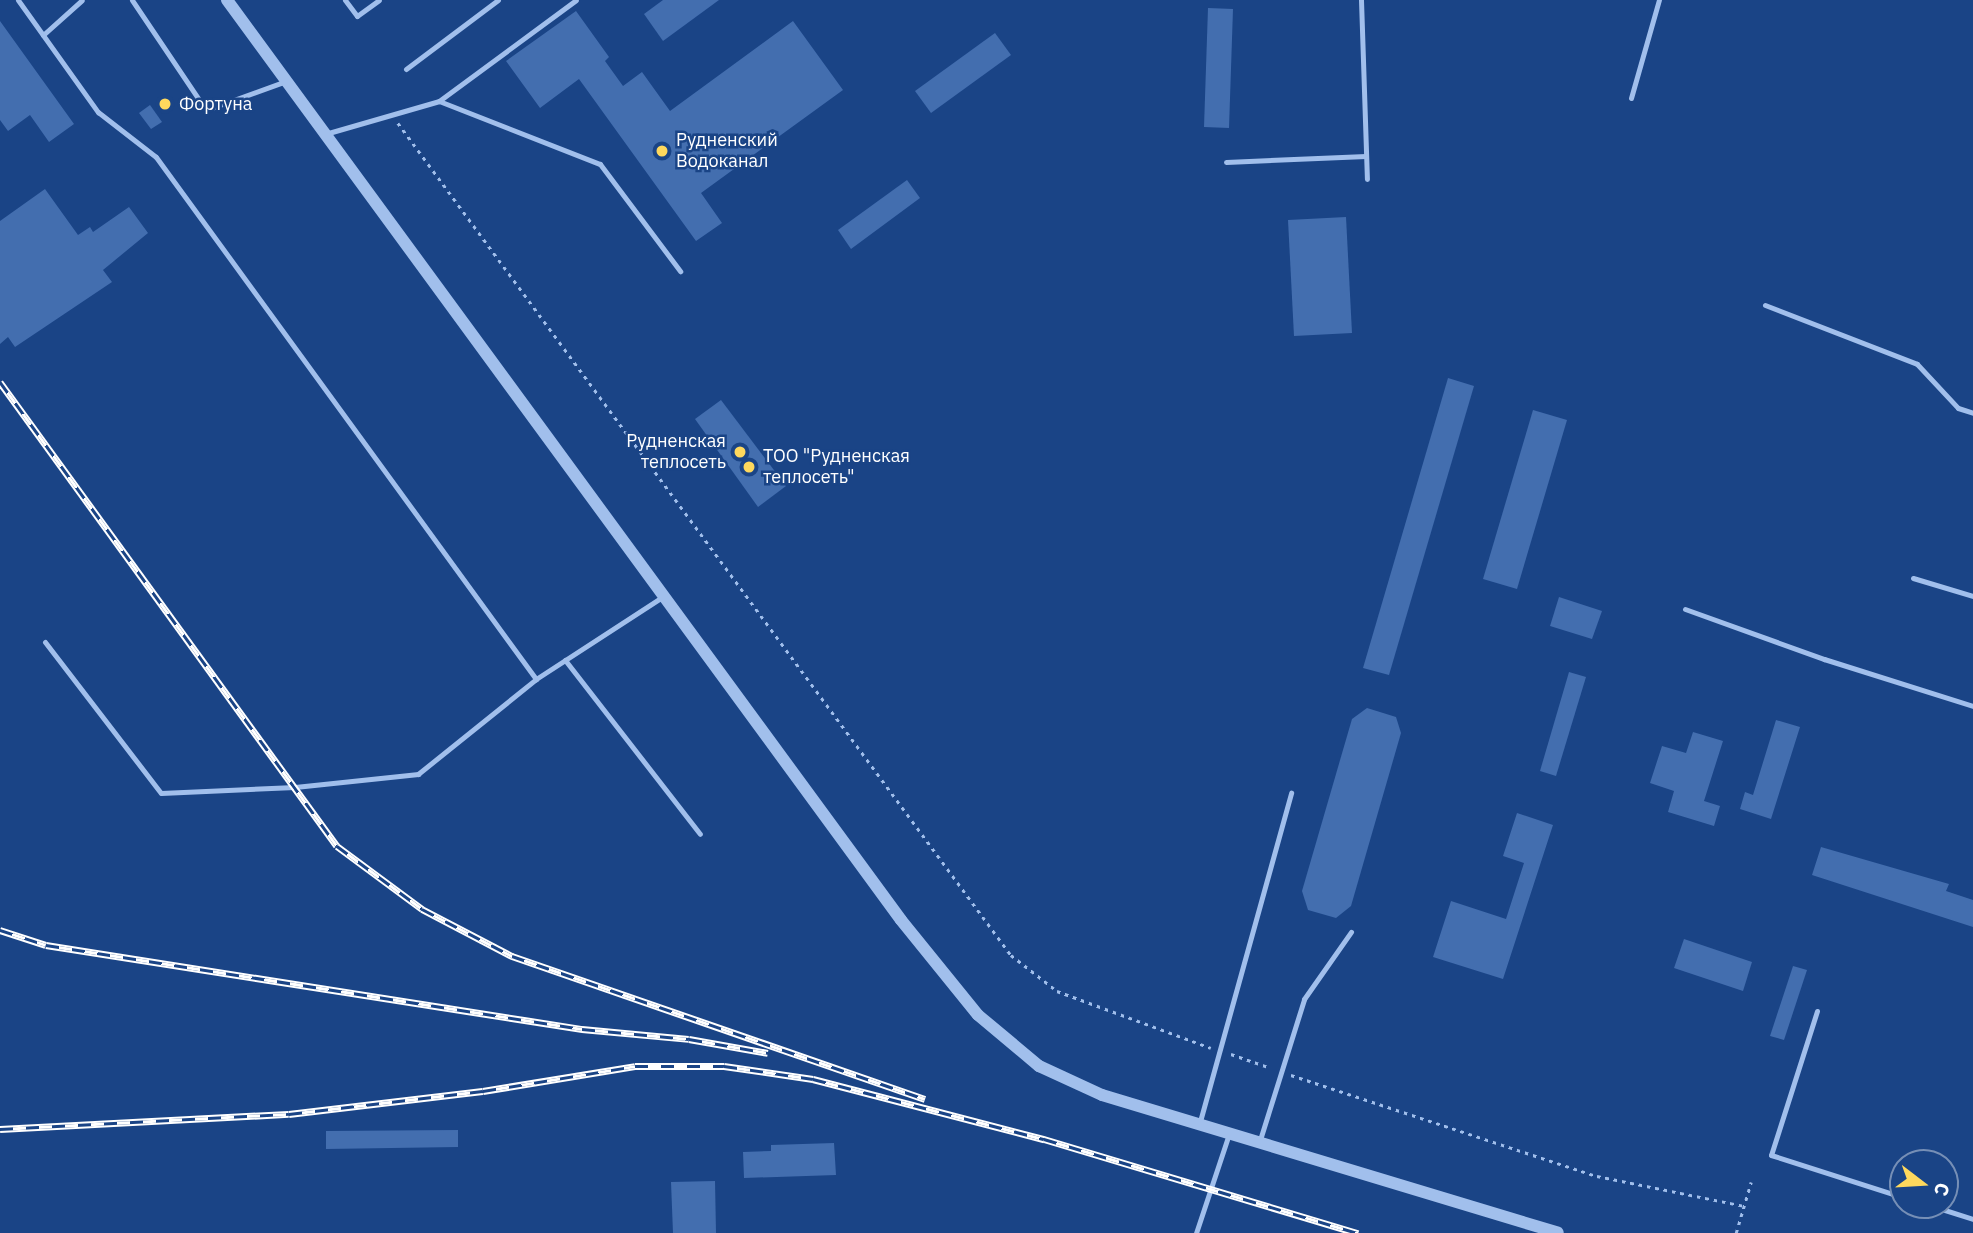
<!DOCTYPE html>
<html>
<head>
<meta charset="utf-8">
<style>
  body { margin:0 }
  #map { position:relative; width:1973px; height:1233px; overflow:hidden; background:#1a4486; font-family:"IBM Plex Sans",sans-serif }
  div>[style] { position:absolute }
  .building>* { inset:0; background:#436eaf }
  .path>* { height:2.5px; margin-top:-1.25px; transform-origin:0; background:repeating-linear-gradient(90deg,#a1bfec 0 3.5px,transparent 0 8.5px) }
  .service>* { height:5px; margin:-2.5px; padding:0 2.5px; transform-origin:2.5px; border-radius:2.5px; background:#a1bfec }
  .tertiary>* { height:12px; margin:-6px; padding:0 6px; transform-origin:6px; border-radius:6px; background:#a1bfec }
  .rail>* { height:7px; margin-top:-3.5px; transform-origin:0; background:repeating-linear-gradient(90deg,#1a4486 0 13px,#fff 0 26px); box-sizing:border-box; border-block:2px solid #fff }
  .dots>* { width:19px; height:19px; translate:-50% -50%; box-sizing:border-box; border:4px solid #1a4486; border-radius:50% }
  span { translate:-50% -50%; white-space:nowrap; text-align:center; line-height:1.15; -webkit-text-stroke:5px #1a4486; paint-order:stroke }
  .poi-label { font-size:18px; color:#fff }
  .left { translate:0 -50%; text-align:left }
  .right { translate:-100% -50%; text-align:right }
  .north { position:absolute; left:1889px; top:1149px; width:70px; height:70px; box-sizing:border-box; background:#1a4486; border:2px solid #768fb6; border-radius:50%; rotate:107deg; font-size:19px; font-weight:700; line-height:28px; text-align:center; color:#fff }
  .north::after { content:''; display:block; margin:auto; width:24px; height:32px; background:#fed85d; clip-path:polygon(50% 0,100% 100%,50% 72%,0 100%) }
</style>
</head>
<body>
<div id="map">
  <div class="building">
    <div style="clip-path:polygon(663px 0,719px 0,663px 41px,644px 14px)"></div>
    <div style="clip-path:polygon(1208px 8px,1233px 9px,1229px 128px,1204px 127px)"></div>
    <div style="clip-path:polygon(576px 11px,609px 57px,605px 61px,623px 86px,642px 72px,670px 111px,793px 21px,843px 90px,701px 193px,722px 223px,696px 241px,579px 79px,540px 108px,506px 61px)"></div>
    <div style="clip-path:polygon(0 21px,74px 124px,49px 142px,30px 115px,8px 131px,0 120px)"></div>
    <div style="clip-path:polygon(995px 33px,1011px 55px,931px 113px,915px 91px)"></div>
    <div style="clip-path:polygon(150px 105px,162px 122px,151px 129px,139px 113px)"></div>
    <div style="clip-path:polygon(907px 180px,920px 198px,851px 249px,838px 230px)"></div>
    <div style="clip-path:polygon(45px 189px,78px 235px,90px 227px,93px 232px,129px 207px,148px 233px,103px 270px,112px 282px,15px 347px,8px 337px,0 344px,0 221px)"></div>
    <div style="clip-path:polygon(1346px 217px,1352px 333px,1294px 336px,1288px 220px)"></div>
    <div style="clip-path:polygon(1448px 378px,1474px 386px,1389px 675px,1363px 668px)"></div>
    <div style="clip-path:polygon(721px 400px,786px 486px,758px 507px,695px 419px)"></div>
    <div style="clip-path:polygon(1533px 410px,1567px 420px,1517px 589px,1483px 579px)"></div>
    <div style="clip-path:polygon(1559px 597px,1602px 611px,1592px 639px,1550px 626px)"></div>
    <div style="clip-path:polygon(1569px 672px,1586px 677px,1556px 776px,1540px 771px)"></div>
    <div style="clip-path:polygon(1367px 708px,1396px 717px,1401px 733px,1351px 906px,1336px 918px,1308px 910px,1302px 891px,1352px 719px)"></div>
    <div style="clip-path:polygon(1776px 720px,1800px 727px,1771px 819px,1740px 809px,1745px 792px,1753px 795px)"></div>
    <div style="clip-path:polygon(1693px 732px,1723px 741px,1704px 801px,1720px 806px,1714px 826px,1668px 812px,1674px 791px,1650px 783px,1662px 746px,1686px 753px)"></div>
    <div style="clip-path:polygon(1517px 813px,1553px 825px,1503px 979px,1433px 957px,1451px 901px,1506px 919px,1524px 863px,1503px 856px)"></div>
    <div style="clip-path:polygon(1821px 847px,1949px 884px,1946px 891px,1973px 900px,1973px 927px,1812px 875px)"></div>
    <div style="clip-path:polygon(1684px 939px,1752px 962px,1743px 991px,1674px 968px)"></div>
    <div style="clip-path:polygon(1793px 966px,1807px 970px,1784px 1040px,1770px 1036px)"></div>
    <div style="clip-path:polygon(458px 1130px,458px 1147px,326px 1149px,326px 1131px)"></div>
    <div style="clip-path:polygon(834px 1143px,836px 1175px,744px 1178px,743px 1152px,771px 1151px,771px 1145px)"></div>
    <div style="clip-path:polygon(715px 1181px,716px 1233px,673px 1233px,671px 1182px)"></div>
  </div>
  <div class="path">
    <div style="left:398px;top:123px;width:1033px;rotate:53.62deg"></div>
    <div style="left:1011px;top:955px;width:58px;rotate:38deg"></div>
    <div style="left:1057px;top:991px;width:164px;rotate:20.3deg"></div>
    <div style="left:1231px;top:1054px;width:42px;rotate:19.3deg"></div>
    <div style="left:1291px;top:1075px;width:322px;rotate:18.3deg"></div>
    <div style="left:1597px;top:1176px;width:150px;rotate:11.5deg"></div>
    <div style="left:1736px;top:1233px;width:53px;rotate:-73.6deg"></div>
  </div>
  <div class="service">
    <div style="left:18px;top:0;width:138px;rotate:54.5deg"></div>
    <div style="left:98px;top:112px;width:73px;rotate:37.8deg"></div>
    <div style="left:156px;top:157px;width:646px;rotate:53.95deg"></div>
    <div style="left:132px;top:0;width:133px;rotate:56.1deg"></div>
    <div style="left:206px;top:110px;width:85px;rotate:-19.9deg"></div>
    <div style="left:345px;top:0;width:20px;rotate:53deg"></div>
    <div style="left:357px;top:16px;width:27px;rotate:-36deg"></div>
    <div style="left:1361px;top:0;width:179px;rotate:88.1deg"></div>
    <div style="left:43px;top:35px;width:52px;rotate:-41.9deg"></div>
    <div style="left:406px;top:69px;width:115px;rotate:-36.9deg"></div>
    <div style="left:1631px;top:98px;width:102px;rotate:-74.1deg"></div>
    <div style="left:439px;top:101px;width:173px;rotate:21.4deg"></div>
    <div style="left:600px;top:164px;width:134px;rotate:53.2deg"></div>
    <div style="left:325px;top:134px;width:119px;rotate:-16.1deg"></div>
    <div style="left:439px;top:101px;width:170px;rotate:-36.4deg"></div>
    <div style="left:1226px;top:162px;width:140px;rotate:-2.5deg"></div>
    <div style="left:1765px;top:305px;width:163px;rotate:21.2deg"></div>
    <div style="left:1917px;top:364px;width:60px;rotate:47deg"></div>
    <div style="left:1958px;top:408px;width:16px;rotate:18deg"></div>
    <div style="left:1913px;top:578px;width:63px;rotate:16.7deg"></div>
    <div style="left:1685px;top:609px;width:148px;rotate:19.8deg"></div>
    <div style="left:1824px;top:659px;width:156px;rotate:17.5deg"></div>
    <div style="left:45px;top:642px;width:190px;rotate:52.5deg"></div>
    <div style="left:161px;top:793px;width:134px;rotate:-2.6deg"></div>
    <div style="left:295px;top:787px;width:124px;rotate:-6deg"></div>
    <div style="left:418px;top:774px;width:151px;rotate:-38.8deg"></div>
    <div style="left:536px;top:679px;width:153px;rotate:-33deg"></div>
    <div style="left:565px;top:660px;width:220px;rotate:52.2deg"></div>
    <div style="left:1817px;top:1011px;width:151px;rotate:107.7deg"></div>
    <div style="left:1771px;top:1155px;width:139px;rotate:17.7deg"></div>
    <div style="left:1199px;top:1125px;width:345px;rotate:-74.5deg"></div>
    <div style="left:1259px;top:1143px;width:151px;rotate:-72.6deg"></div>
    <div style="left:1304px;top:999px;width:82px;rotate:-55deg"></div>
    <div style="left:1929px;top:1205px;width:46px;rotate:17.7deg"></div>
    <div style="left:1196px;top:1233px;width:104px;rotate:-71.6deg"></div>
  </div>
  <div class="tertiary">
    <div style="left:227px;top:0;width:1140px;rotate:53.77deg"></div>
    <div style="left:901px;top:920px;width:122px;rotate:51deg"></div>
    <div style="left:978px;top:1015px;width:80px;rotate:39.9deg"></div>
    <div style="left:1039px;top:1066px;width:69px;rotate:24.7deg"></div>
    <div style="left:1102px;top:1095px;width:476px;rotate:16.8deg"></div>
  </div>
  <div class="rail">
    <div style="left:0;top:382px;width:573px;rotate:54.01deg"></div>
    <div style="left:337px;top:846px;width:106px;rotate:36.5deg"></div>
    <div style="left:422px;top:909px;width:102px;rotate:27.6deg"></div>
    <div style="left:512px;top:956px;width:437px;rotate:19.1deg"></div>
    <div style="left:0;top:930px;width:48px;rotate:18.1deg"></div>
    <div style="left:46px;top:945px;width:543px;rotate:8.91deg"></div>
    <div style="left:582px;top:1029px;width:107px;rotate:5.3deg"></div>
    <div style="left:689px;top:1039px;width:80px;rotate:10deg"></div>
    <div style="left:0;top:1129px;width:289px;rotate:-3deg"></div>
    <div style="left:289px;top:1114px;width:195px;rotate:-6.8deg"></div>
    <div style="left:483px;top:1091px;width:154px;rotate:-9.3deg"></div>
    <div style="left:635px;top:1066px;width:89px"></div>
    <div style="left:724px;top:1066px;width:90px;rotate:8.3deg"></div>
    <div style="left:813px;top:1079px;width:239px;rotate:14.6deg"></div>
    <div style="left:1044px;top:1139px;width:328px;rotate:16.7deg"></div>
  </div>
  <div class="dots">
    <div style="left:165px;top:104px;background:#fed85d"></div>
    <div style="left:662px;top:151px;background:#fed85d"></div>
    <div style="left:740px;top:452px;background:#fed85d"></div>
    <div style="left:749px;top:467px;background:#fed85d"></div>
  </div>
  <div class="poi-label">
    <span class="left" style="left:179px;top:104px">Фортуна</span>
    <span class="left" style="left:676px;top:151px">Рудненский<br>Водоканал</span>
    <span class="right" style="left:726px;top:452px">Рудненская<br>теплосеть</span>
    <span class="left" style="left:763px;top:467px">ТОО "Рудненская<br>теплосеть"</span>
  </div>
  <div class="north">С</div>
</div>
</body>
</html>
